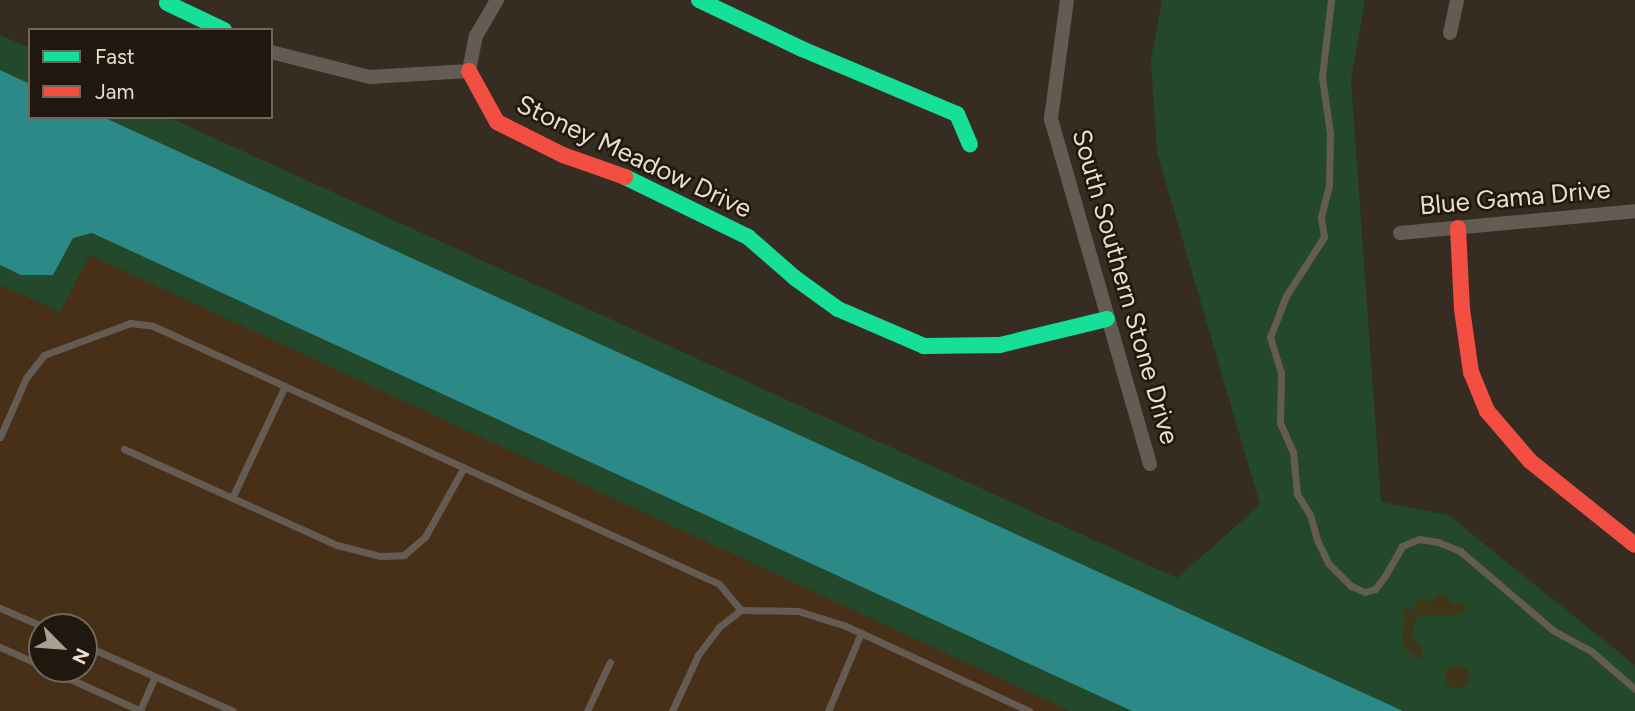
<!DOCTYPE html>
<html>
<head>
<meta charset="utf-8">
<style>
  body { margin:0 }
  #map { position:relative; width:1635px; height:711px; overflow:hidden; background:#372c21; font-family:Figtree,sans-serif }
  div>[style] { position:absolute }
  .built>* { inset:0; background:#472f18 }
  .green>* { inset:0; background:#24482b }
  .sand>* { inset:0; background:#3f3619 }
  .round { border-radius:50% }
  .water>* { inset:0; background:#2b8988 }
  .lane>* { height:7px; margin:-3.5px; padding:0 3.5px; transform-origin:3.5px; border-radius:3.5px; background:#645c53 }
  .street>* { height:14px; margin:-7px; padding:0 7px; transform-origin:7px; border-radius:7px; background:#645c53 }
  .fast>* { height:16px; margin:-8px; padding:0 8px; transform-origin:8px; border-radius:8px; background:#16e098 }
  .jam>* { height:16px; margin:-8px; padding:0 8px; transform-origin:8px; border-radius:8px; background:#f24e42 }
  span { translate:-50% -50%; white-space:nowrap; text-align:center; line-height:1.15; -webkit-text-stroke:5px #20170e; paint-order:stroke }
  .street-label { font-size:26px; color:#eadcd0 }
  .legend { position:absolute; left:28px; top:28px; width:245px; height:91px; box-sizing:border-box; background:#20170e; border:2px solid #71665c; margin:0; padding:9px 12px; list-style:none; font-size:21px; color:#eadcd0 }
  .legend li { display:flex; align-items:center; gap:14px; height:35px }
  .legend b { width:35px; border:2px solid #71665c }
  .north { position:absolute; left:28px; top:613px; width:70px; height:70px; box-sizing:border-box; background:#20170e; border:2px solid #71665c; border-radius:50%; rotate:115deg; font-size:19px; font-weight:700; line-height:28px; text-align:center; color:#eadcd0 }
  .north::after { content:''; display:block; margin:auto; width:24px; height:32px; background:#ab9e93; clip-path:polygon(50% 0,100% 100%,50% 72%,0 100%) }
</style>
</head>
<body>
<div id="map">
  <div class="built">
    <div style="clip-path:polygon(evenodd,89px 254px,1070px 711px,0 711px,0 285px,60px 312px,89px 254px,42px 627px,84px 627px,84px 669px,42px 669px,42px 627px)"></div>
  </div>
  <div class="green">
    <div style="clip-path:polygon(1162px 0,1365px 0,1351px 80px,1381px 502px,1448px 515px,1635px 665px,1635px 711px,1070px 711px,90px 255px,60px 312px,0 285px,0 35px,30px 48px,30px 117px,168px 117px,1177px 578px,1260px 505px,1157px 152px,1151px 60px)"></div>
  </div>
  <div class="sand">
    <div style="clip-path:polygon(1438px 594px,1446px 595px,1453px 604px,1463px 602px,1465px 610px,1456px 615px,1420px 615px,1416px 619px,1412px 636px,1423px 649px,1421px 657px,1417px 659px,1404px 648px,1402px 633px,1406px 620px,1402px 613px,1403px 610px,1415px 609px,1419px 599px,1431px 602px)"></div>
    <div class="round" style="left:1445px;top:665px;width:24px;height:24px"></div>
  </div>
  <div class="water">
    <div style="clip-path:polygon(0 70px,30px 84px,30px 117px,103px 117px,1403px 711px,1132px 711px,92px 233px,73px 238px,53px 275px,21px 275px,0 265px)"></div>
  </div>
  <div class="lane">
    <div style="left:1331px;top:0;width:78px;rotate:96.7deg"></div>
    <div style="left:1322px;top:77px;width:57px;rotate:81.9deg"></div>
    <div style="left:1330px;top:133px;width:52px;rotate:91.1deg"></div>
    <div style="left:1329px;top:185px;width:34px;rotate:104deg"></div>
    <div style="left:1321px;top:218px;width:19px;rotate:81deg"></div>
    <div style="left:1324px;top:237px;width:70px;rotate:122.8deg"></div>
    <div style="left:1286px;top:296px;width:44px;rotate:111.3deg"></div>
    <div style="left:1270px;top:337px;width:38px;rotate:73deg"></div>
    <div style="left:1281px;top:373px;width:50px;rotate:91.1deg"></div>
    <div style="left:1280px;top:423px;width:32px;rotate:66deg"></div>
    <div style="left:1293px;top:452px;width:42px;rotate:84.6deg"></div>
    <div style="left:1297px;top:494px;width:25px;rotate:58deg"></div>
    <div style="left:1310px;top:515px;width:26px;rotate:74deg"></div>
    <div style="left:1317px;top:540px;width:25px;rotate:64deg"></div>
    <div style="left:1328px;top:563px;width:33px;rotate:45deg"></div>
    <div style="left:1351px;top:586px;width:15px;rotate:23deg"></div>
    <div style="left:1365px;top:592px;width:10px;rotate:-17deg"></div>
    <div style="left:1375px;top:589px;width:16px;rotate:-52deg"></div>
    <div style="left:1385px;top:576px;width:34px;rotate:-60deg"></div>
    <div style="left:1402px;top:546px;width:18px;rotate:-22deg"></div>
    <div style="left:1419px;top:539px;width:19px;rotate:9deg"></div>
    <div style="left:1438px;top:542px;width:24px;rotate:22deg"></div>
    <div style="left:1460px;top:551px;width:123px;rotate:40.4deg"></div>
    <div style="left:1554px;top:631px;width:42px;rotate:28.4deg"></div>
    <div style="left:1591px;top:651px;width:58px;rotate:40.8deg"></div>
    <div style="left:0;top:437px;width:64px;rotate:-66.2deg"></div>
    <div style="left:26px;top:378px;width:29px;rotate:-52deg"></div>
    <div style="left:44px;top:355px;width:92px;rotate:-20.4deg"></div>
    <div style="left:130px;top:323px;width:23px;rotate:7deg"></div>
    <div style="left:153px;top:326px;width:622px;rotate:24.5deg"></div>
    <div style="left:719px;top:584px;width:34px;rotate:50deg"></div>
    <div style="left:741px;top:610px;width:57px;rotate:1deg"></div>
    <div style="left:798px;top:611px;width:50px;rotate:17.4deg"></div>
    <div style="left:846px;top:626px;width:202px;rotate:24.9deg"></div>
    <div style="left:124px;top:449px;width:234px;rotate:24.3deg"></div>
    <div style="left:337px;top:545px;width:44px;rotate:14.3deg"></div>
    <div style="left:380px;top:556px;width:24px;rotate:-2deg"></div>
    <div style="left:404px;top:555px;width:28px;rotate:-41deg"></div>
    <div style="left:425px;top:537px;width:80px;rotate:-60.9deg"></div>
    <div style="left:232px;top:498px;width:124px;rotate:-64.7deg"></div>
    <div style="left:0;top:608px;width:48px;rotate:23.4deg"></div>
    <div style="left:84px;top:645px;width:163px;rotate:23.9deg"></div>
    <div style="left:0;top:647px;width:46px;rotate:24.3deg"></div>
    <div style="left:48px;top:669px;width:102px;rotate:24.3deg"></div>
    <div style="left:140px;top:710px;width:36px;rotate:-66deg"></div>
    <div style="left:587px;top:711px;width:54px;rotate:-64.9deg"></div>
    <div style="left:672px;top:711px;width:62px;rotate:-65.1deg"></div>
    <div style="left:698px;top:655px;width:35px;rotate:-53deg"></div>
    <div style="left:719px;top:627px;width:28px;rotate:-38deg"></div>
    <div style="left:828px;top:711px;width:85px;rotate:-67.1deg"></div>
  </div>
  <div class="street">
    <div style="left:1067px;top:0;width:120px;rotate:97.7deg"></div>
    <div style="left:1051px;top:119px;width:359px;rotate:74deg"></div>
    <div style="left:1450px;top:33px;width:34px;rotate:-78deg"></div>
    <div style="left:271px;top:52px;width:102px;rotate:14.2deg"></div>
    <div style="left:370px;top:77px;width:99px;rotate:-3.5deg"></div>
    <div style="left:469px;top:71px;width:36px;rotate:-79deg"></div>
    <div style="left:476px;top:36px;width:42px;rotate:-59.7deg"></div>
    <div style="left:1400px;top:233px;width:236px;rotate:-5.3deg"></div>
  </div>
  <div class="fast">
    <div style="left:699px;top:0;width:114px;rotate:25.4deg"></div>
    <div style="left:802px;top:49px;width:168px;rotate:22.8deg"></div>
    <div style="left:957px;top:114px;width:33px;rotate:67deg"></div>
    <div style="left:167px;top:3px;width:63px;rotate:25.3deg"></div>
    <div style="left:625px;top:177px;width:137px;rotate:26deg"></div>
    <div style="left:748px;top:237px;width:62px;rotate:41.1deg"></div>
    <div style="left:795px;top:278px;width:53px;rotate:35.8deg"></div>
    <div style="left:838px;top:309px;width:94px;rotate:23.3deg"></div>
    <div style="left:924px;top:346px;width:76px;rotate:-0.8deg"></div>
    <div style="left:1000px;top:345px;width:110px;rotate:-13.7deg"></div>
  </div>
  <div class="jam">
    <div style="left:469px;top:71px;width:58px;rotate:61.2deg"></div>
    <div style="left:497px;top:122px;width:74px;rotate:26.6deg"></div>
    <div style="left:563px;top:155px;width:66px;rotate:19.5deg"></div>
    <div style="left:1458px;top:228px;width:81px;rotate:87.2deg"></div>
    <div style="left:1462px;top:309px;width:64px;rotate:81.9deg"></div>
    <div style="left:1471px;top:372px;width:42px;rotate:67.7deg"></div>
    <div style="left:1487px;top:411px;width:66px;rotate:49.3deg"></div>
    <div style="left:1530px;top:461px;width:134px;rotate:38.7deg"></div>
  </div>
  <div class="street-label">
    <span style="left:634px;top:157px;rotate:25deg">Stoney Meadow Drive</span>
    <span style="left:1515px;top:198px;rotate:-5deg">Blue Gama Drive</span>
    <span style="left:1125px;top:287px;rotate:74deg">South Southern Stone Drive</span>
  </div>
  <ul class="legend">
  <li><b style="height:9px;background:#16e098"></b>Fast</li>
  <li><b style="height:9px;background:#f24e42"></b>Jam</li>
  </ul>
  <div class="north">N</div>
</div>
</body>
</html>
